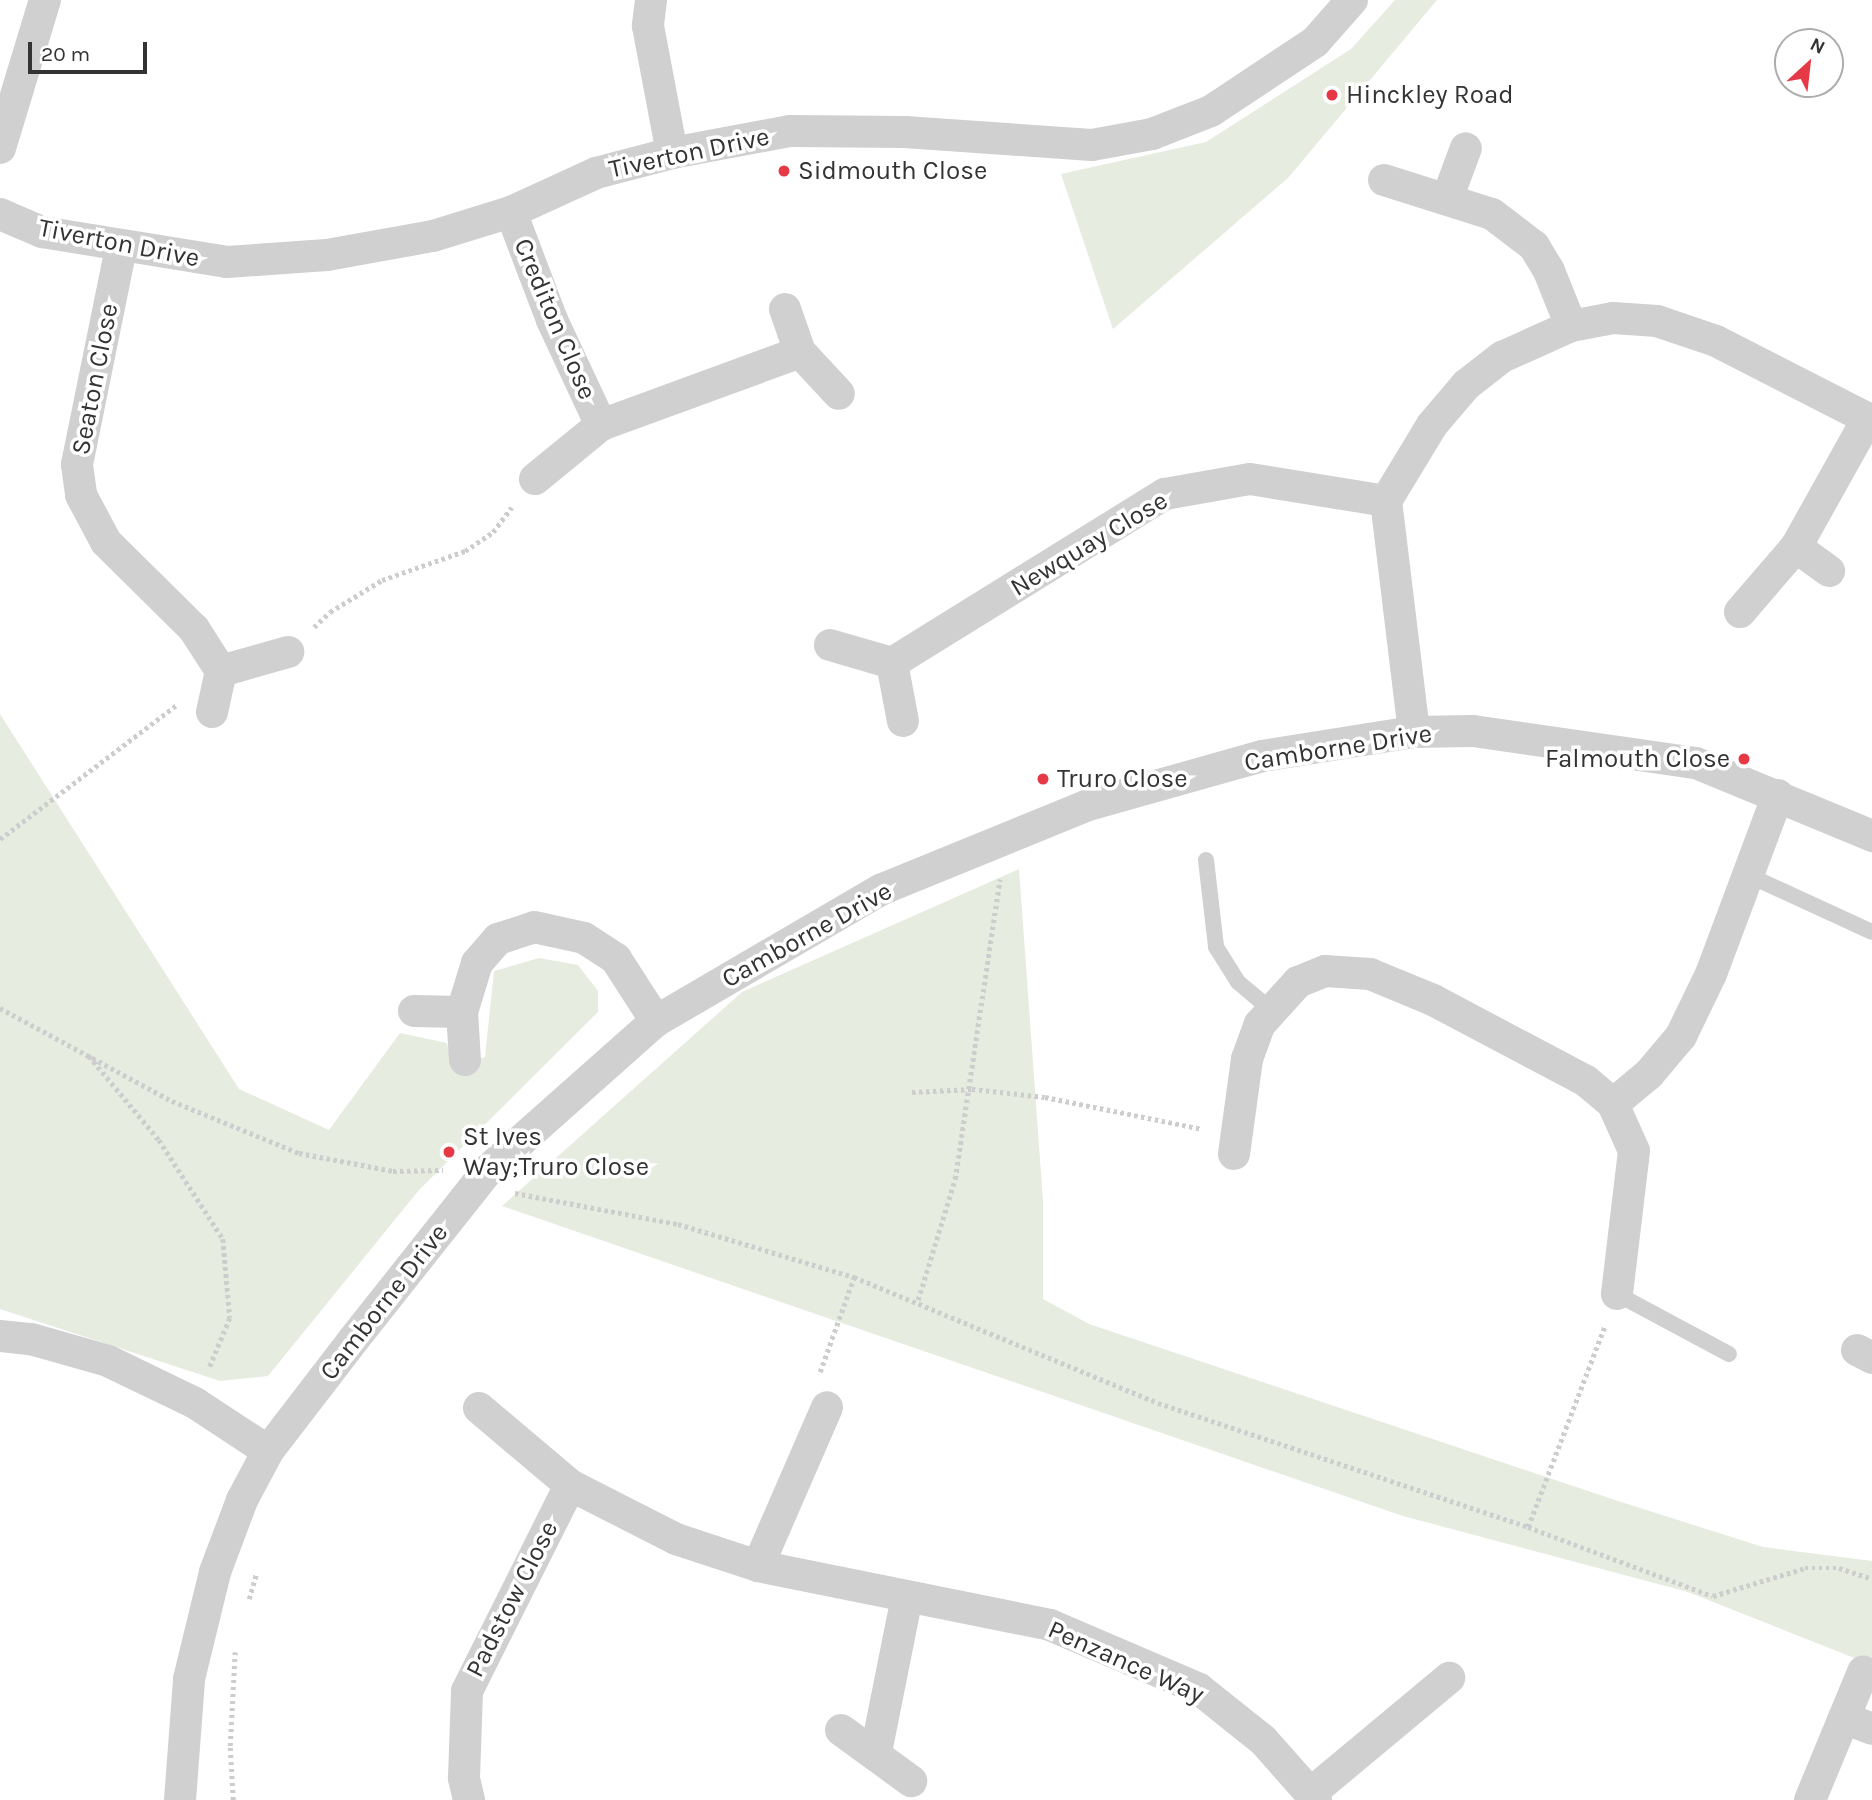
<!DOCTYPE html>
<html>
<head>
<meta charset="utf-8">
<style>
  body { margin:0 }
  #map { position:relative; width:1872px; height:1800px; overflow:hidden; background:#fff; font-family:Karla,sans-serif }
  div>[style] { position:absolute }
  .green>* { inset:0; background:#e6ecdf }
  .path>* { height:4.5px; margin-top:-2.25px; transform-origin:0; background:repeating-linear-gradient(90deg,#cdcdcd 0 3.5px,transparent 0 7px) }
  .service>* { height:16px; margin:-8px; padding:0 8px; transform-origin:8px; border-radius:8px; background:#d0d0d0 }
  .minor>* { height:32px; margin:-16px; padding:0 16px; transform-origin:16px; border-radius:16px; background:#d0d0d0 }
  .dots>* { width:19px; height:19px; translate:-50% -50%; box-sizing:border-box; border:4px solid #fff; border-radius:50% }
  span { translate:-50% -50%; white-space:nowrap; text-align:center; line-height:1.15; -webkit-text-stroke:7px #fff; paint-order:stroke }
  .poi-label { font-size:26px; color:#333 }
  .left { translate:0 -50%; text-align:left }
  .right { translate:-100% -50%; text-align:right }
  .street-label { font-size:26px; color:#333 }
  .north { position:absolute; left:1774px; top:28px; width:70px; height:70px; box-sizing:border-box; background:#fff; border:2px solid #adadad; border-radius:50%; rotate:27deg; font-size:19px; font-weight:700; line-height:28px; text-align:center; color:#333 }
  .north::after { content:''; display:block; margin:auto; width:24px; height:32px; background:#e63946; clip-path:polygon(50% 0,100% 100%,50% 72%,0 100%) }
  .scale { position:absolute; left:28px; top:42px; width:119px; height:32px; box-sizing:border-box; border:4px solid #333; border-top:0; padding-left:9px; font-size:21px; line-height:24px; white-space:nowrap; color:#333; -webkit-text-stroke:5px #fff; paint-order:stroke }
</style>
</head>
<body>
<div id="map">
  <div class="green">
    <div style="clip-path:polygon(1395px 0,1437px 0,1288px 178px,1113px 329px,1061px 174px,1206px 142px,1351px 49px)"></div>
    <div style="clip-path:polygon(0 714px,239px 1089px,329px 1130px,400px 1033px,447px 1043px,453px 1068px,485px 1057px,494px 971px,539px 958px,578px 965px,598px 991px,598px 1012px,419px 1190px,268px 1376px,220px 1381px,0 1309px)"></div>
    <div style="clip-path:polygon(1019px 869px,1043px 1201px,1043px 1299px,1089px 1324px,1618px 1501px,1763px 1547px,1872px 1561px,1872px 1665px,1688px 1592px,1403px 1516px,502px 1206px,742px 992px)"></div>
  </div>
  <div class="path">
    <div style="left:314px;top:627px;width:22px;rotate:-43deg"></div>
    <div style="left:330px;top:612px;width:61px;rotate:-31.6deg"></div>
    <div style="left:382px;top:580px;width:88px;rotate:-19.3deg"></div>
    <div style="left:465px;top:551px;width:34px;rotate:-34deg"></div>
    <div style="left:493px;top:532px;width:31px;rotate:-53deg"></div>
    <div style="left:0;top:839px;width:223px;rotate:-37.2deg"></div>
    <div style="left:0;top:1008px;width:196px;rotate:28.4deg"></div>
    <div style="left:172px;top:1101px;width:137px;rotate:22.3deg"></div>
    <div style="left:299px;top:1153px;width:96px;rotate:10.8deg"></div>
    <div style="left:393px;top:1171px;width:50px;rotate:-1.1deg"></div>
    <div style="left:89px;top:1056px;width:109px;rotate:50.2deg"></div>
    <div style="left:159px;top:1140px;width:118px;rotate:57.1deg"></div>
    <div style="left:223px;top:1239px;width:79px;rotate:84.9deg"></div>
    <div style="left:230px;top:1318px;width:55px;rotate:112.4deg"></div>
    <div style="left:912px;top:1092px;width:60px;rotate:-2.9deg"></div>
    <div style="left:972px;top:1089px;width:73px;rotate:6.3deg"></div>
    <div style="left:1045px;top:1097px;width:160px;rotate:11.5deg"></div>
    <div style="left:515px;top:1193px;width:166px;rotate:10.8deg"></div>
    <div style="left:678px;top:1224px;width:184px;rotate:16.8deg"></div>
    <div style="left:854px;top:1277px;width:329px;rotate:22.5deg"></div>
    <div style="left:1158px;top:1403px;width:390px;rotate:18.5deg"></div>
    <div style="left:1528px;top:1527px;width:197px;rotate:20.5deg"></div>
    <div style="left:1713px;top:1596px;width:96px;rotate:-16.9deg"></div>
    <div style="left:1805px;top:1568px;width:34px"></div>
    <div style="left:1839px;top:1568px;width:35px;rotate:18deg"></div>
    <div style="left:918px;top:1300px;width:127px;rotate:-73deg"></div>
    <div style="left:955px;top:1179px;width:303px;rotate:-81.5deg"></div>
    <div style="left:820px;top:1372px;width:101px;rotate:-70.3deg"></div>
    <div style="left:1528px;top:1527px;width:216px;rotate:-69.1deg"></div>
    <div style="left:249px;top:1599px;width:26px;rotate:-74deg"></div>
    <div style="left:233px;top:1800px;width:54px;rotate:-93.2deg"></div>
    <div style="left:230px;top:1746px;width:94px;rotate:-87deg"></div>
  </div>
  <div class="service">
    <div style="left:1206px;top:860px;width:88px;rotate:83.4deg"></div>
    <div style="left:1216px;top:947px;width:41px;rotate:57.8deg"></div>
    <div style="left:1238px;top:982px;width:43px;rotate:40.3deg"></div>
    <div style="left:1748px;top:875px;width:136px;rotate:24.7deg"></div>
    <div style="left:1617px;top:1294px;width:127px;rotate:28.2deg"></div>
  </div>
  <div class="minor">
    <div style="left:651px;top:0;width:26px;rotate:97deg"></div>
    <div style="left:648px;top:26px;width:129px;rotate:79.3deg"></div>
    <div style="left:0;top:148px;width:155px;rotate:-73.1deg"></div>
    <div style="left:1384px;top:180px;width:113px;rotate:17.5deg"></div>
    <div style="left:1492px;top:214px;width:53px;rotate:37.3deg"></div>
    <div style="left:1534px;top:246px;width:29px;rotate:59deg"></div>
    <div style="left:1549px;top:271px;width:59px;rotate:68.2deg"></div>
    <div style="left:1447px;top:199px;width:54px;rotate:-69.6deg"></div>
    <div style="left:511px;top:212px;width:116px;rotate:69.2deg"></div>
    <div style="left:552px;top:320px;width:116px;rotate:65deg"></div>
    <div style="left:601px;top:425px;width:212px;rotate:-20.1deg"></div>
    <div style="left:0;top:214px;width:46px;rotate:23.2deg"></div>
    <div style="left:42px;top:232px;width:187px;rotate:9.2deg"></div>
    <div style="left:227px;top:262px;width:100px;rotate:-4deg"></div>
    <div style="left:327px;top:255px;width:108px;rotate:-10.2deg"></div>
    <div style="left:433px;top:236px;width:82px;rotate:-17.1deg"></div>
    <div style="left:511px;top:212px;width:94px;rotate:-24.6deg"></div>
    <div style="left:596px;top:173px;width:79px;rotate:-14.7deg"></div>
    <div style="left:672px;top:153px;width:120px;rotate:-10.6deg"></div>
    <div style="left:790px;top:131px;width:115px;rotate:0.5deg"></div>
    <div style="left:905px;top:132px;width:187px;rotate:4deg"></div>
    <div style="left:1092px;top:145px;width:61px;rotate:-10.4deg"></div>
    <div style="left:1152px;top:134px;width:63px;rotate:-21.3deg"></div>
    <div style="left:1211px;top:111px;width:125px;rotate:-33.6deg"></div>
    <div style="left:1315px;top:42px;width:56px;rotate:-48.6deg"></div>
    <div style="left:121px;top:248px;width:221px;rotate:101.5deg"></div>
    <div style="left:77px;top:465px;width:30px;rotate:82deg"></div>
    <div style="left:81px;top:495px;width:53px;rotate:62deg"></div>
    <div style="left:106px;top:542px;width:124px;rotate:44.7deg"></div>
    <div style="left:194px;top:629px;width:50px;rotate:57.3deg"></div>
    <div style="left:785px;top:309px;width:46px;rotate:70.8deg"></div>
    <div style="left:800px;top:352px;width:57px;rotate:47.1deg"></div>
    <div style="left:535px;top:479px;width:85px;rotate:-39.3deg"></div>
    <div style="left:1796px;top:547px;width:41px;rotate:36deg"></div>
    <div style="left:1740px;top:612px;width:86px;rotate:-49.3deg"></div>
    <div style="left:1796px;top:547px;width:145px;rotate:-60.8deg"></div>
    <div style="left:830px;top:645px;width:65px;rotate:16.2deg"></div>
    <div style="left:892px;top:663px;width:59px;rotate:79.3deg"></div>
    <div style="left:892px;top:663px;width:321px;rotate:-31.8deg"></div>
    <div style="left:1165px;top:494px;width:86px;rotate:-10deg"></div>
    <div style="left:1250px;top:479px;width:138px;rotate:9.2deg"></div>
    <div style="left:212px;top:712px;width:42px;rotate:-77.6deg"></div>
    <div style="left:221px;top:671px;width:70px;rotate:-15.8deg"></div>
    <div style="left:1414px;top:732px;width:233px;rotate:-96.9deg"></div>
    <div style="left:1386px;top:501px;width:89px;rotate:-58.8deg"></div>
    <div style="left:1432px;top:425px;width:52px;rotate:-49.6deg"></div>
    <div style="left:1466px;top:385px;width:46px;rotate:-37.9deg"></div>
    <div style="left:1502px;top:357px;width:76px;rotate:-24.2deg"></div>
    <div style="left:1571px;top:326px;width:43px;rotate:-10.8deg"></div>
    <div style="left:1613px;top:318px;width:44px;rotate:3.9deg"></div>
    <div style="left:1657px;top:321px;width:62px;rotate:18.7deg"></div>
    <div style="left:1716px;top:341px;width:175px;rotate:27.1deg"></div>
    <div style="left:414px;top:1011px;width:48px;rotate:1.2deg"></div>
    <div style="left:465px;top:1060px;width:48px;rotate:-93.6deg"></div>
    <div style="left:462px;top:1012px;width:51px;rotate:-73deg"></div>
    <div style="left:477px;top:963px;width:32px;rotate:-49deg"></div>
    <div style="left:498px;top:939px;width:38px;rotate:-18deg"></div>
    <div style="left:534px;top:927px;width:51px;rotate:12.4deg"></div>
    <div style="left:584px;top:938px;width:38px;rotate:33deg"></div>
    <div style="left:616px;top:959px;width:74px;rotate:57.2deg"></div>
    <div style="left:1613px;top:1104px;width:47px;rotate:-39.8deg"></div>
    <div style="left:1649px;top:1074px;width:50px;rotate:-49.9deg"></div>
    <div style="left:1681px;top:1036px;width:69px;rotate:-64.2deg"></div>
    <div style="left:1711px;top:974px;width:191px;rotate:-69.5deg"></div>
    <div style="left:1234px;top:1154px;width:96px;rotate:-82.2deg"></div>
    <div style="left:1247px;top:1059px;width:37px;rotate:-70deg"></div>
    <div style="left:1260px;top:1024px;width:57px;rotate:-47.9deg"></div>
    <div style="left:1298px;top:982px;width:29px;rotate:-22deg"></div>
    <div style="left:1325px;top:971px;width:45px;rotate:3.8deg"></div>
    <div style="left:1370px;top:974px;width:68px;rotate:22.4deg"></div>
    <div style="left:1433px;top:1000px;width:173px;rotate:27.9deg"></div>
    <div style="left:1586px;top:1081px;width:35px;rotate:40deg"></div>
    <div style="left:1613px;top:1104px;width:51px;rotate:65.9deg"></div>
    <div style="left:1634px;top:1151px;width:144px;rotate:96.8deg"></div>
    <div style="left:0;top:1336px;width:31px;rotate:6deg"></div>
    <div style="left:31px;top:1339px;width:80px;rotate:15.9deg"></div>
    <div style="left:108px;top:1361px;width:97px;rotate:25.8deg"></div>
    <div style="left:195px;top:1403px;width:87px;rotate:33.3deg"></div>
    <div style="left:1857px;top:1350px;width:17px;rotate:28deg"></div>
    <div style="left:479px;top:1408px;width:119px;rotate:40.2deg"></div>
    <div style="left:570px;top:1485px;width:119px;rotate:27deg"></div>
    <div style="left:676px;top:1539px;width:86px;rotate:18.2deg"></div>
    <div style="left:758px;top:1566px;width:298px;rotate:11.4deg"></div>
    <div style="left:1050px;top:1625px;width:162px;rotate:23.2deg"></div>
    <div style="left:1199px;top:1689px;width:82px;rotate:38.6deg"></div>
    <div style="left:1263px;top:1740px;width:80px;rotate:48.5deg"></div>
    <div style="left:758px;top:1566px;width:173px;rotate:-66.5deg"></div>
    <div style="left:1844px;top:1718px;width:30px;rotate:21deg"></div>
    <div style="left:841px;top:1730px;width:87px;rotate:36.1deg"></div>
    <div style="left:876px;top:1752px;width:158px;rotate:-78.7deg"></div>
    <div style="left:1311px;top:1793px;width:180px;rotate:-39.8deg"></div>
    <div style="left:180px;top:1800px;width:121px;rotate:-85.7deg"></div>
    <div style="left:189px;top:1679px;width:110px;rotate:-76.3deg"></div>
    <div style="left:215px;top:1572px;width:77px;rotate:-69.4deg"></div>
    <div style="left:242px;top:1500px;width:55px;rotate:-62deg"></div>
    <div style="left:268px;top:1451px;width:141px;rotate:-52.5deg"></div>
    <div style="left:354px;top:1339px;width:216px;rotate:-51.6deg"></div>
    <div style="left:488px;top:1170px;width:225px;rotate:-41.6deg"></div>
    <div style="left:656px;top:1021px;width:259px;rotate:-30.3deg"></div>
    <div style="left:880px;top:890px;width:225px;rotate:-22.2deg"></div>
    <div style="left:1088px;top:805px;width:181px;rotate:-15.7deg"></div>
    <div style="left:1262px;top:756px;width:154px;rotate:-9deg"></div>
    <div style="left:1414px;top:732px;width:59px;rotate:-1deg"></div>
    <div style="left:1473px;top:731px;width:225px;rotate:8.2deg"></div>
    <div style="left:1696px;top:763px;width:191px;rotate:22.5deg"></div>
    <div style="left:469px;top:1800px;width:23px;rotate:-103deg"></div>
    <div style="left:464px;top:1778px;width:87px;rotate:-88deg"></div>
    <div style="left:467px;top:1691px;width:230px;rotate:-63.4deg"></div>
    <div style="left:1810px;top:1800px;width:139px;rotate:-67.5deg"></div>
  </div>
  <div class="dots">
    <div style="left:1332px;top:95px;background:#e63946"></div>
    <div style="left:784px;top:171px;background:#e63946"></div>
    <div style="left:1744px;top:759px;background:#e63946"></div>
    <div style="left:1043px;top:779px;background:#e63946"></div>
    <div style="left:449px;top:1152px;background:#e63946"></div>
  </div>
  <div class="poi-label">
    <span class="left" style="left:1346px;top:95px">Hinckley Road</span>
    <span class="left" style="left:798px;top:171px">Sidmouth Close</span>
    <span class="right" style="left:1730px;top:759px">Falmouth Close</span>
    <span class="left" style="left:1057px;top:779px">Truro Close</span>
    <span class="left" style="left:463px;top:1152px">St Ives<br>Way;Truro Close</span>
  </div>
  <div class="street-label">
    <span style="left:689px;top:153px;rotate:-12deg">Tiverton Drive</span>
    <span style="left:119px;top:243px;rotate:11deg">Tiverton Drive</span>
    <span style="left:555px;top:319px;rotate:67deg">Crediton Close</span>
    <span style="left:95px;top:379px;rotate:-79deg">Seaton Close</span>
    <span style="left:1089px;top:544px;rotate:-31deg">Newquay Close</span>
    <span style="left:1338px;top:748px;rotate:-9deg">Camborne Drive</span>
    <span style="left:807px;top:935px;rotate:-29deg">Camborne Drive</span>
    <span style="left:384px;top:1302px;rotate:-52deg">Camborne Drive</span>
    <span style="left:512px;top:1599px;rotate:-63deg">Padstow Close</span>
    <span style="left:1126px;top:1662px;rotate:24deg">Penzance Way</span>
  </div>
  <div class="north">N</div>
  <div class="scale">20 m</div>
</div>
</body>
</html>
